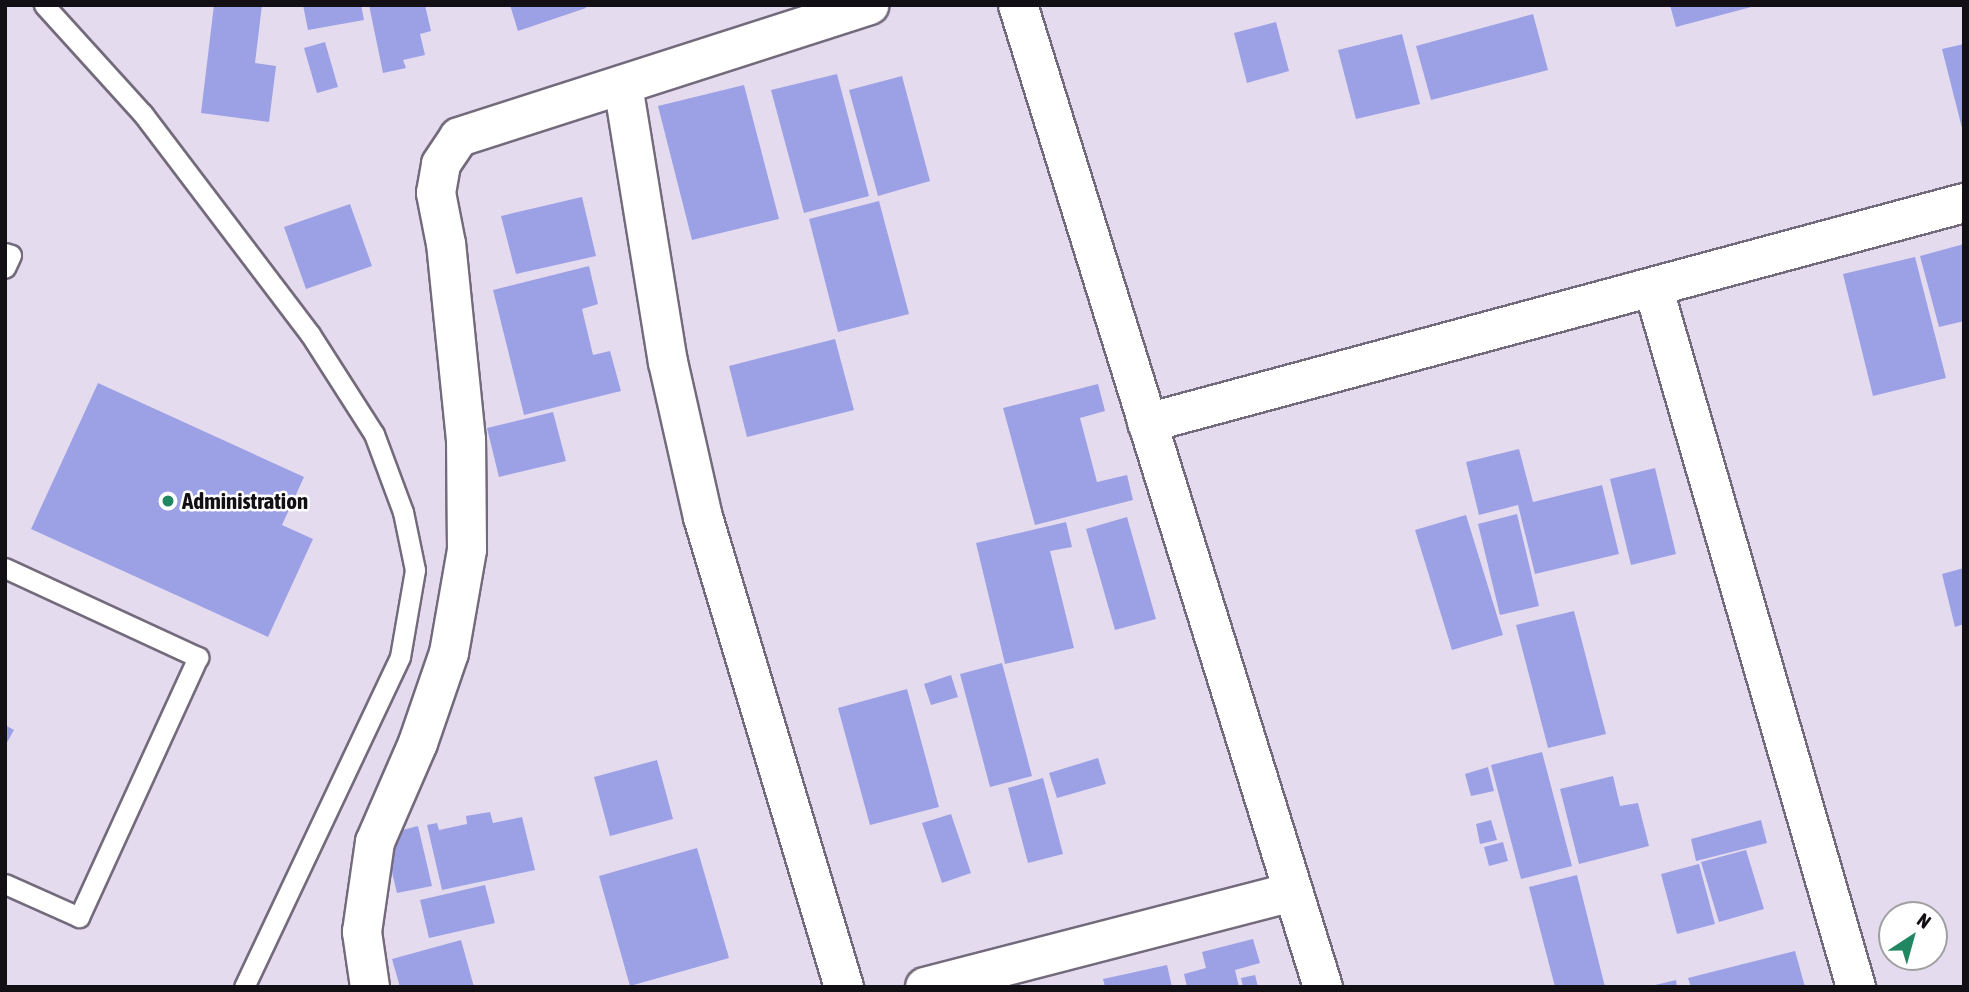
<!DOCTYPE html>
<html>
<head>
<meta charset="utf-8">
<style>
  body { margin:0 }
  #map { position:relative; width:1969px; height:992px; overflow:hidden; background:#e5dbee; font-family:"Asap Condensed",sans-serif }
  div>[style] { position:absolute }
  .building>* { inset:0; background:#9ca1e6 }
  .roads { filter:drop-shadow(2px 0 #736a7b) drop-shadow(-2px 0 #736a7b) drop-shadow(0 2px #736a7b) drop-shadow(0 -2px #736a7b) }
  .lane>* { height:19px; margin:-9.5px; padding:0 9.5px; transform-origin:9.5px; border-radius:9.5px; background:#fff }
  .street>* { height:38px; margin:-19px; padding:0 19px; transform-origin:19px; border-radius:19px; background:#fff }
  .dots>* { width:19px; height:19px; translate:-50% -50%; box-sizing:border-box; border:4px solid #fff; border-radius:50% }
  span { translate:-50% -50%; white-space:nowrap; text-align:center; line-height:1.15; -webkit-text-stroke:5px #fff; paint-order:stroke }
  .poi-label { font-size:23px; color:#120f15; font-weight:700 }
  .left { translate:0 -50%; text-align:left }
  .frame { position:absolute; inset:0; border:7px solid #120f15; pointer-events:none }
  .north { position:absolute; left:1878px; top:901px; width:70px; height:70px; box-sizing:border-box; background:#fff; border:2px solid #a09fa1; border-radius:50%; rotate:36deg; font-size:19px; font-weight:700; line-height:28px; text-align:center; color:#120f15 }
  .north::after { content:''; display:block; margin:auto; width:24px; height:32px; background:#218762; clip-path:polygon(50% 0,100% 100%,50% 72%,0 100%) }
</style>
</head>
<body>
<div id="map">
  <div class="building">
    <div style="clip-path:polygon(214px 5px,262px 5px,255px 63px,276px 66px,269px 122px,201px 113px)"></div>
    <div style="clip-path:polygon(303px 5px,361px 5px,364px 20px,308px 30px)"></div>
    <div style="clip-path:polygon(369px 5px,425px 5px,431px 31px,420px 34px,425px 55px,403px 60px,406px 68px,383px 73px)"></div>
    <div style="clip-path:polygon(510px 5px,585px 5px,586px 8px,518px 31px)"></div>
    <div style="clip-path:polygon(1670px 5px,1754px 5px,1755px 6px,1676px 27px)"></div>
    <div style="clip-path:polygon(1533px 14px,1548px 70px,1431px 100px,1416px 46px)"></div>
    <div style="clip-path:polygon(1276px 22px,1289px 71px,1247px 83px,1234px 33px)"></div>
    <div style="clip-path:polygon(1402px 34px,1420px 104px,1356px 119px,1338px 50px)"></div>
    <div style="clip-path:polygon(325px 42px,338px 87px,317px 93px,304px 48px)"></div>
    <div style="clip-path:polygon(1964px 44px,1964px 132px,1963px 132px,1942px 49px)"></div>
    <div style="clip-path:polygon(837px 74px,869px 196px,804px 213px,771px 90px)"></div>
    <div style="clip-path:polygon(902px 76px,930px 181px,878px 196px,849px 90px)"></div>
    <div style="clip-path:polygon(744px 85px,779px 219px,692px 240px,658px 106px)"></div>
    <div style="clip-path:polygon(582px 197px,596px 256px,516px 274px,501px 216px)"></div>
    <div style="clip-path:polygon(879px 201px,909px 314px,838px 332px,809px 219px)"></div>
    <div style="clip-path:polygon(350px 204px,372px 266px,306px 289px,284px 227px)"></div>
    <div style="clip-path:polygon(1964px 244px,1964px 321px,1939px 327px,1920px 256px)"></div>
    <div style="clip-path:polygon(1915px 257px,1946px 378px,1873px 396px,1843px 274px)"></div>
    <div style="clip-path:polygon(589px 266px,598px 304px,582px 309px,593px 355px,610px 351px,621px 391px,524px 415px,493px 290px)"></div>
    <div style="clip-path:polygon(835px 339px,854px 410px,747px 437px,729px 366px)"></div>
    <div style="clip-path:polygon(98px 383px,304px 477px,282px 525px,313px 539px,268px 637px,31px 529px)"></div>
    <div style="clip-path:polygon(1098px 384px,1105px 411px,1080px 418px,1097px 482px,1127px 475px,1133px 500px,1035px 525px,1003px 408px)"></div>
    <div style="clip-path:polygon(553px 412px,566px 461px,499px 477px,487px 428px)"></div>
    <div style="clip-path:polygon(1519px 449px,1533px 502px,1602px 485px,1619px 554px,1535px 574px,1518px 505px,1479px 515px,1466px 462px)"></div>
    <div style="clip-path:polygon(1655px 468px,1676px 554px,1631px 565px,1610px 479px)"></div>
    <div style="clip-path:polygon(1517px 514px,1539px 606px,1500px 615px,1478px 524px)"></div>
    <div style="clip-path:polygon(1466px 515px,1503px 635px,1452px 650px,1415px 530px)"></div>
    <div style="clip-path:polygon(1127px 517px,1156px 619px,1115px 630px,1086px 529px)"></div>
    <div style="clip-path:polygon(1066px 522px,1072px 547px,1050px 551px,1074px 648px,1005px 664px,976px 543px)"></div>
    <div style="clip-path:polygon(1964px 568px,1964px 624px,1955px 627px,1942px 574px)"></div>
    <div style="clip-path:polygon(1574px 611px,1606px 734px,1548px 748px,1516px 625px)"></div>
    <div style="clip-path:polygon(1002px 663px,1032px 776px,990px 787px,960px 674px)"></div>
    <div style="clip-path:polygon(951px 675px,958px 697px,931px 705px,924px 684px)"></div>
    <div style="clip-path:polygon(907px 689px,939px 807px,870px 825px,838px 708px)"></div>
    <div style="clip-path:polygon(5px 725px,14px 730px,5px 746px)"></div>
    <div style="clip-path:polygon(1542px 752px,1572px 866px,1521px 879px,1491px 765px)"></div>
    <div style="clip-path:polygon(1098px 758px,1106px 784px,1057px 798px,1049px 773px)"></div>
    <div style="clip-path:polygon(657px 760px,673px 819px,610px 836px,594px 777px)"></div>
    <div style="clip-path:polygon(1488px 767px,1494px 791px,1471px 796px,1465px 774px)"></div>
    <div style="clip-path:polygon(1613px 776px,1620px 806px,1638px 803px,1649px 846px,1579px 864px,1560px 789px)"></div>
    <div style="clip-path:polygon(1043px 778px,1063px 854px,1028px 863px,1008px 788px)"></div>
    <div style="clip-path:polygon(490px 812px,493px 823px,522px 817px,535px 870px,442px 890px,427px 825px,437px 823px,439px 830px,467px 824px,466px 816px)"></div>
    <div style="clip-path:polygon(951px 814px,971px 873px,942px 883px,922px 823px)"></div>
    <div style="clip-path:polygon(1491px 820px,1497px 840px,1480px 844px,1476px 824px)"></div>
    <div style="clip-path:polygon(1761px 820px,1767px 843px,1696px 861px,1691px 839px)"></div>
    <div style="clip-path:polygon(418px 826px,432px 886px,397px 893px,383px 835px)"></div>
    <div style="clip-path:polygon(1503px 842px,1508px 861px,1489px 866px,1484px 847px)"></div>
    <div style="clip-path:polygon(697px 848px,729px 958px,630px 986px,599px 876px)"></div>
    <div style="clip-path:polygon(1746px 850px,1764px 909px,1719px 922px,1701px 862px)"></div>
    <div style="clip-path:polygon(1699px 864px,1715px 924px,1677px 934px,1661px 874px)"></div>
    <div style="clip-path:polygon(1577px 875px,1605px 987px,1555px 987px,1529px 887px)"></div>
    <div style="clip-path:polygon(485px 885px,495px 923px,429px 938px,420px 900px)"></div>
    <div style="clip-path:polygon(1253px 939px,1260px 963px,1235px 970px,1239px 987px,1187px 987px,1184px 974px,1206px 968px,1202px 952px)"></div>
    <div style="clip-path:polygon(461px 940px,474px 987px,400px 987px,392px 959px)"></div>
    <div style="clip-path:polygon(1795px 951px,1805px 987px,1691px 987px,1688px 978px)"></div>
    <div style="clip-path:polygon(1167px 965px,1172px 987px,1105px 987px,1103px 979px)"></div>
    <div style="clip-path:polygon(1255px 975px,1258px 987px,1243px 987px,1241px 978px)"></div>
    <div style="clip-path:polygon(1676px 980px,1677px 987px,1651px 987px,1651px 986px)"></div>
  </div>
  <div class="roads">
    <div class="lane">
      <div style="left:44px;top:5px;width:147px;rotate:47.8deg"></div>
      <div style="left:143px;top:114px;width:276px;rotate:52.8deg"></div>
      <div style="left:310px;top:334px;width:119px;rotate:57.4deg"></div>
      <div style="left:374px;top:434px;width:83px;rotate:69.6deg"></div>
      <div style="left:403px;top:512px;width:59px;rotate:78.3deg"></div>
      <div style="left:415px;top:570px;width:88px;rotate:99.8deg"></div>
      <div style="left:400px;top:657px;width:365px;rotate:115.3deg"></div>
      <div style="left:5px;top:253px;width:6px;rotate:18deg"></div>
      <div style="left:11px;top:255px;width:14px;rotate:115deg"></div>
      <div style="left:5px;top:568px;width:213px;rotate:24.8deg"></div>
      <div style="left:198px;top:657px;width:286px;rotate:114.6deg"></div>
      <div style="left:79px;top:917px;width:81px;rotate:-156deg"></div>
    </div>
    <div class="street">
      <div style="left:1018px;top:5px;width:1028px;rotate:72.75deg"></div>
      <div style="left:623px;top:85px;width:281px;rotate:80.8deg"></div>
      <div style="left:668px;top:362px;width:159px;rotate:77.3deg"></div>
      <div style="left:703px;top:517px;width:491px;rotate:73.3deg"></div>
      <div style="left:1654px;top:290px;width:726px;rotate:73.84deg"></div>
      <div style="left:1147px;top:423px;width:846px;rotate:-15.07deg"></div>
      <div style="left:370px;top:987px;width:56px;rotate:-98.3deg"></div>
      <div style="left:362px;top:932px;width:91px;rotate:-81.8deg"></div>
      <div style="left:375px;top:842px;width:108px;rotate:-66.5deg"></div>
      <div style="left:418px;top:743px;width:95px;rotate:-71deg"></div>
      <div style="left:449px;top:653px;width:105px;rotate:-80.1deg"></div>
      <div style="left:467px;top:550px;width:110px;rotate:-90.5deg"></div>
      <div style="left:466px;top:440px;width:197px;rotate:-95.8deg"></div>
      <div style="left:446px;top:244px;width:52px;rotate:-101.1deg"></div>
      <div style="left:436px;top:193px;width:29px;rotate:-80deg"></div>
      <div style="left:441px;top:164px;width:32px;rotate:-56deg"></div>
      <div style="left:459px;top:137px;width:431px;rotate:-17.8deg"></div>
      <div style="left:925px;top:987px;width:380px;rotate:-14.5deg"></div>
    </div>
  </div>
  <div class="dots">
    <div style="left:168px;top:501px;background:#218762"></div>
  </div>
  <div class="poi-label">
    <span class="left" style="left:182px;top:501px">Administration</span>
  </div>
  <div class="frame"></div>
  <div class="north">N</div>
</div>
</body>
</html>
